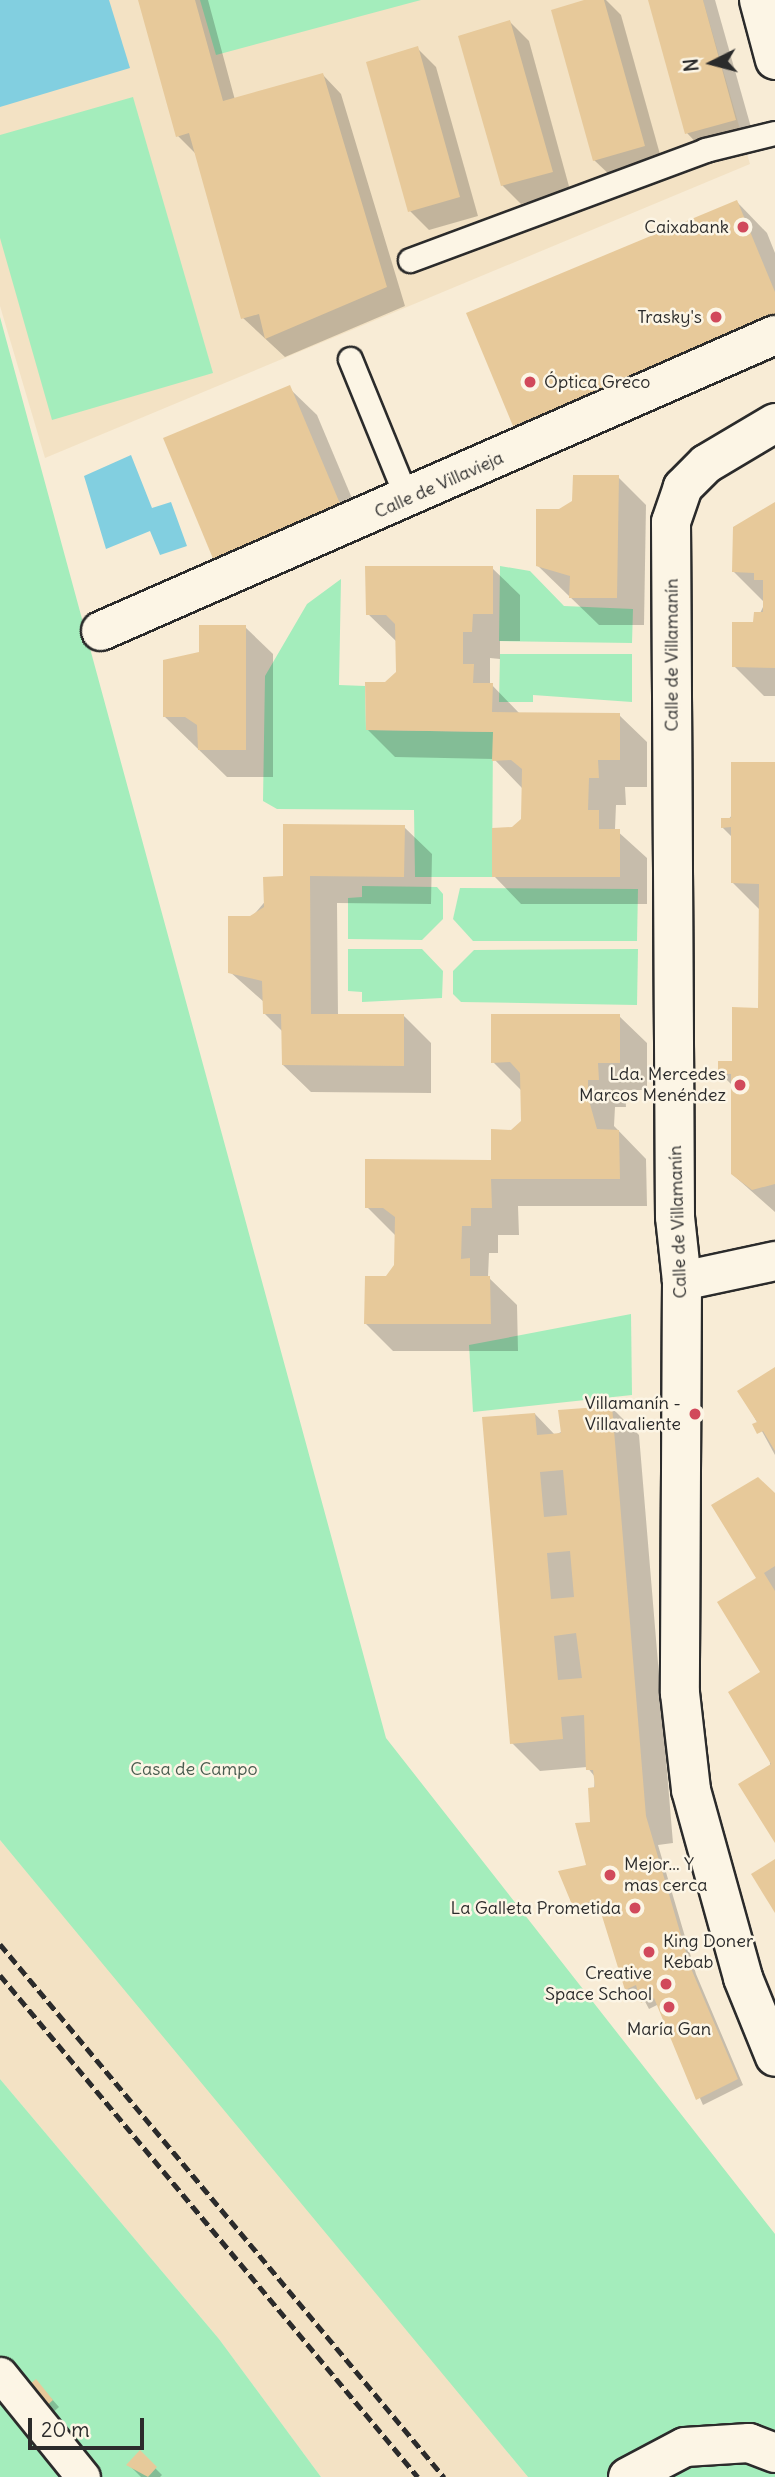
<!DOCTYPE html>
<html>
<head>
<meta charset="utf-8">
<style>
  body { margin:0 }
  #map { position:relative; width:775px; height:2477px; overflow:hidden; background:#f8ecd6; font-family:Delius,sans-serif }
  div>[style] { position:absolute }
  .built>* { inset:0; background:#f3e2c4 }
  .green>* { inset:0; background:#a4edbc }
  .water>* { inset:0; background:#82cfe0 }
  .shadow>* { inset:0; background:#0003 }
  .building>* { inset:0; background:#e7c99a }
  .roads { filter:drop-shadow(2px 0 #2b2b2b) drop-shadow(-2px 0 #2b2b2b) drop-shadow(0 2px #2b2b2b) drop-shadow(0 -2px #2b2b2b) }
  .service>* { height:23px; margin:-11.5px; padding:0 11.5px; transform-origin:11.5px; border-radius:11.5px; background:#fcf5e5 }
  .pedestrian>* { height:33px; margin:-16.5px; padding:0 16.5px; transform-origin:16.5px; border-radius:16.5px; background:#fcf5e5 }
  .minor>* { height:38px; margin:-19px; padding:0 19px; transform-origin:19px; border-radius:19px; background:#fcf5e5 }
  .rail>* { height:5px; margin-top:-2.5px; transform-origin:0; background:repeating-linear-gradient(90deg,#2b2b2b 0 10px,transparent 0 15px) }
  .dots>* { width:19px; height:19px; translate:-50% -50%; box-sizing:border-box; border:4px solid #fcf5e5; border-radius:50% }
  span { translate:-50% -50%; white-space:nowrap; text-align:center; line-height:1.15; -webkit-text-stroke:5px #fcf5e5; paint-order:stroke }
  .poi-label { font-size:18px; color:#2b2b2b }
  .right { translate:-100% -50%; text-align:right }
  .left { translate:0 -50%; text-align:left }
  .street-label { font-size:18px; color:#2b2b2b }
  .park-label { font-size:18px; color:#495c4f }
  .north { position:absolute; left:677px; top:28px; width:70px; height:70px; -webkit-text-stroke:5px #fcf5e5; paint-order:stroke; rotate:264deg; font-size:19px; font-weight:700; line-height:28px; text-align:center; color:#2b2b2b }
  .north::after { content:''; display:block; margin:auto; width:24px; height:32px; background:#2b2b2b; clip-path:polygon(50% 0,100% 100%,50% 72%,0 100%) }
  .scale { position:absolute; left:28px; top:2418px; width:116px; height:32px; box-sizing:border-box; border:4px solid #2b2b2b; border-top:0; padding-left:9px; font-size:21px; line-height:24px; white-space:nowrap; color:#2b2b2b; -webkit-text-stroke:5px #fcf5e5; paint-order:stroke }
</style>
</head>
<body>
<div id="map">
  <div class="built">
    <div style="clip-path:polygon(0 0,703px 0,750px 164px,45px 458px,0 306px)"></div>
    <div style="clip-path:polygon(0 1840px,247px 2132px,528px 2477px,321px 2477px,219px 2339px,0 2079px)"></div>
  </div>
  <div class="green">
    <div style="clip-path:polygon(200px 0,421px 0,216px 55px)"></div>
    <div style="clip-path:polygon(133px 97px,213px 373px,52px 420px,0 238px,0 135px)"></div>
    <div style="clip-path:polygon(0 317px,386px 1738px,775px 2234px,775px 2477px,528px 2477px,0 1840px)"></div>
    <div style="clip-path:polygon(500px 566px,530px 571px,564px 606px,633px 609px,632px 643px,499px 641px)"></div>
    <div style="clip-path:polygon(341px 579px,339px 685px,365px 686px,366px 730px,493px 732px,492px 877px,415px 877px,414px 810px,277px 809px,263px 801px,265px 676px,307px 604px)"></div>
    <div style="clip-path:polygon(500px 654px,632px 654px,632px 702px,533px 695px,533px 702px,499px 702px)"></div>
    <div style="clip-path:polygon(362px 886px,437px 887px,443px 894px,443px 919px,422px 940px,348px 939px,348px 898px,362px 897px)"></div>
    <div style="clip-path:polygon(460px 888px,638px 889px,637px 941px,473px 941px,453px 919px)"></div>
    <div style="clip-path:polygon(348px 949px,422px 949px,443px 971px,442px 998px,362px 1002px,362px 992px,348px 991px)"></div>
    <div style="clip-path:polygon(638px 949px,637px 1005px,461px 1002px,453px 994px,453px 971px,474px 950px)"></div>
    <div style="clip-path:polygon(631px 1314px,632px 1395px,473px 1412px,469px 1345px)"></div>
    <div style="clip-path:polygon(0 2079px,219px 2339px,321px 2477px,0 2477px)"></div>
  </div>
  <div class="water">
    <div style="clip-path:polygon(0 0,109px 0,130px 68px,0 107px)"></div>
    <div style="clip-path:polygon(131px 455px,152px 508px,171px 502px,187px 546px,160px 555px,150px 531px,106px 549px,84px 476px)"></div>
  </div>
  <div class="shadow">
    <div style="clip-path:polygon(140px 0,208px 0,235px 100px,323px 75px,341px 94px,405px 306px,285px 357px,243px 318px,197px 155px,178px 136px)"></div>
    <div style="clip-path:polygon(590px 0,606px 0,621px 15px,663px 165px,613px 178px,594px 160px)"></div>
    <div style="clip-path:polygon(650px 0,715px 0,754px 138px,705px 152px,687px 133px)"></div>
    <div style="clip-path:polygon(510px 22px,529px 41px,570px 190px,521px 204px,502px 185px)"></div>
    <div style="clip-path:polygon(417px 48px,436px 67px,478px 216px,429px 230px,410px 211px,368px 63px)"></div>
    <div style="clip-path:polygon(737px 202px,767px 233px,775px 253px,775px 359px,545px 456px,515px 425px,468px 314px)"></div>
    <div style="clip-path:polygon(289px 388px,317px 415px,367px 534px,243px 588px)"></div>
    <div style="clip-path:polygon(618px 477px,646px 505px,644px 625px,599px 625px,537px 565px,560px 511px)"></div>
    <div style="clip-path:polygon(775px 504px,775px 696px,764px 696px,734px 666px,765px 603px,733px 571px)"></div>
    <div style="clip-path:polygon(492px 568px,520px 595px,520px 641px,500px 641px,500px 659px,490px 658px,490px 683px,520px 714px,619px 715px,647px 742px,647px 787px,625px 787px,626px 805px,616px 805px,615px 829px,647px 858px,647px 904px,521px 904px,494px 876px,512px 829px,523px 820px,522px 788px,494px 759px,395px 757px,368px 730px,386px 684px,397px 673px,397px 642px,368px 614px)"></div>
    <div style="clip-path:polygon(245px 627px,273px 654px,273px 777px,227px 777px,164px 716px,201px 653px)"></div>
    <div style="clip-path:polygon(775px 764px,775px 1212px,732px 1174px,733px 1086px,720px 1073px,733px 1063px,760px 1010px,760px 910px,733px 883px,733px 838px,722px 827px)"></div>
    <div style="clip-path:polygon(404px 827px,432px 854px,431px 904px,337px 903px,338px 1016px,403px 1015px,431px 1043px,431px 1093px,311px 1092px,283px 1065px,283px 1032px,264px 1013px,264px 1002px,230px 972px,251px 918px,285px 878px)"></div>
    <div style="clip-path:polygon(619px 1016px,647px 1043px,647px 1090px,625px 1090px,626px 1107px,615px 1107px,614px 1126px,646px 1159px,647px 1206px,518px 1206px,519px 1235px,498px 1235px,498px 1253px,489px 1253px,488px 1277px,517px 1305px,518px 1351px,393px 1351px,366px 1324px,396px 1265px,395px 1235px,367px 1207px,493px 1161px,523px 1122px,521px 1090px,493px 1062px)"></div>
    <div style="clip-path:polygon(775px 1369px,775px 1455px,740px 1391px)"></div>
    <div style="clip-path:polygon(611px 1407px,639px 1435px,673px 1843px,658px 1845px,696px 1974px,743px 2085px,703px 2105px,659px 2004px,649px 2009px,640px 1992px,626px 1989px,601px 1907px,581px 1913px,575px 1906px,588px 1867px,595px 1777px,587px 1767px,540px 1771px,512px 1743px,535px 1414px,555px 1435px)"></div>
    <div style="clip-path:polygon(775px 1495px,775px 1841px,758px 1579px)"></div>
    <div style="clip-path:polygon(42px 2388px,59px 2407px,39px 2425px)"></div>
    <div style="clip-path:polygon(140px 2453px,162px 2475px,160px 2477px,141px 2477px,129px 2465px)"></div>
  </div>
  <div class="building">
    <div style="clip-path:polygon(138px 0,195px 0,223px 101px,323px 73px,387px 287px,265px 339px,259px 314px,241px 319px,189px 133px,176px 137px)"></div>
    <div style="clip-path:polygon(584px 0,604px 0,645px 146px,593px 161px,551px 10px)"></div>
    <div style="clip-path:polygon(648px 0,703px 0,736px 120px,685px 134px)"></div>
    <div style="clip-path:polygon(510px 20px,553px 172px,501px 186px,458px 36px)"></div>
    <div style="clip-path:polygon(418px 46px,460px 197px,408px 212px,366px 62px)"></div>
    <div style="clip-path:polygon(737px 200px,775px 292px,775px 317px,513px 426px,466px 313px)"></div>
    <div style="clip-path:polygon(290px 385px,341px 506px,214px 561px,163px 438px)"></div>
    <div style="clip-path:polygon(573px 475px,619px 475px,617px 598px,569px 598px,570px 576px,536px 566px,536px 509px,559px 509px,572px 501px)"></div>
    <div style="clip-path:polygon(775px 502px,775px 668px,732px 667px,732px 622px,753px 622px,754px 612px,763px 612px,763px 580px,754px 580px,754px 573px,732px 572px,733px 527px)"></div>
    <div style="clip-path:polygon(365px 566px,493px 566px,493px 614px,473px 614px,472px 632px,463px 632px,463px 664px,474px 664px,473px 683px,493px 683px,492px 712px,620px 713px,620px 760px,598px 760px,599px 778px,589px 778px,588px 810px,599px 810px,599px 829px,620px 829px,620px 877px,492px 877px,492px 828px,512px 827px,521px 819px,522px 769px,511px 760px,492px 761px,493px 732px,366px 730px,365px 682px,385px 682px,396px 672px,395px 624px,386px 615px,366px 615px)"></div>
    <div style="clip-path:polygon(199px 625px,246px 625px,246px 750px,198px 750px,197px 725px,185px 717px,163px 717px,163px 660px,199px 652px)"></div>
    <div style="clip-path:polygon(731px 762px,775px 762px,775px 1184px,752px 1190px,731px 1174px,731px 1074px,718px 1074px,718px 1061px,732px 1061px,732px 1007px,758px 1008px,759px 884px,731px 883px,731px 827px,721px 828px,721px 818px,731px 818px)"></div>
    <div style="clip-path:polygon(283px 824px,405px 825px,404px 877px,310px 876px,311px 1014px,404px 1014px,404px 1066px,282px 1065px,281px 1014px,263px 1014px,262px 981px,228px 973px,228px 916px,250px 916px,264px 907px,263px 877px,283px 876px)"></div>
    <div style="clip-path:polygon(491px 1014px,620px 1014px,620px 1063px,598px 1063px,599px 1080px,588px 1080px,588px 1097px,597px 1129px,619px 1130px,620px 1179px,491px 1179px,492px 1208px,471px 1208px,471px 1226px,462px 1226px,461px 1259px,470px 1258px,470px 1276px,490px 1276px,491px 1324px,364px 1324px,365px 1276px,386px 1276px,394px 1265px,395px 1217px,383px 1208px,365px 1208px,365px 1159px,491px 1160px,491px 1129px,511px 1130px,521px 1121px,520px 1073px,510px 1062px,491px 1063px)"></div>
    <div style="clip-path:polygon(775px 1367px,775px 1451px,763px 1431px,757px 1434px,752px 1424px,757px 1422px,737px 1391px)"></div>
    <div style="clip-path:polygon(evenodd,612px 1406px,646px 1816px,690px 1966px,738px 2079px,696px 2100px,654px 1998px,641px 2003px,636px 1985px,625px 1990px,597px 1900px,573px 1907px,558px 1871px,586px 1865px,575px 1823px,590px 1822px,588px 1788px,595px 1787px,593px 1770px,586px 1770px,584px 1715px,561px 1717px,563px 1739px,510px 1744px,482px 1417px,535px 1413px,537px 1435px,561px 1433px,558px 1410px,612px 1406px,563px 1470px,567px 1515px,544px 1517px,540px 1472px,563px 1470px,612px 1406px,570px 1551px,574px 1597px,551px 1599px,547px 1553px,570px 1551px,612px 1406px,576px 1633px,582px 1678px,558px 1680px,554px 1636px,576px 1633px)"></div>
    <div style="clip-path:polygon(758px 1477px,775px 1493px,775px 1566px,764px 1573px,775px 1591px,775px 1843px,738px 1784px,771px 1764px,728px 1692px,760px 1672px,717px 1602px,756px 1578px,711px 1505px)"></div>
    <div style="clip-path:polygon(775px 1859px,775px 1913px,751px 1874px)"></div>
    <div style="clip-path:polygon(36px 2379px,53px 2400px,31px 2420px,24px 2389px)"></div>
    <div style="clip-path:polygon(140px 2450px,157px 2467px,148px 2477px,126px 2465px)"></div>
  </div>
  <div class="roads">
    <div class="service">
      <div style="left:410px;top:260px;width:315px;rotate:-20.4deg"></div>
      <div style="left:705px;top:150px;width:72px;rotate:-13.7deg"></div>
      <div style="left:350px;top:359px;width:151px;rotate:67.8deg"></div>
    </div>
    <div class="pedestrian">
      <div style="left:0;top:2374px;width:132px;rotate:51.1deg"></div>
    </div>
    <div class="minor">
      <div style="left:759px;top:0;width:62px;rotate:75.1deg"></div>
      <div style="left:775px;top:423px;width:80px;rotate:149.3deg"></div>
      <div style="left:706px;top:464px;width:33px;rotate:135deg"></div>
      <div style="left:683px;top:487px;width:37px;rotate:109deg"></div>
      <div style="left:671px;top:522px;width:695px;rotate:89.67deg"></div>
      <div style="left:675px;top:1217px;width:64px;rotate:83.8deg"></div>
      <div style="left:682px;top:1281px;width:412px;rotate:90.3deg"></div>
      <div style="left:680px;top:1693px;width:98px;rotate:83.5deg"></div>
      <div style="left:691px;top:1790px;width:195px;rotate:74.5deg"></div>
      <div style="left:743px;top:1978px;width:85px;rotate:67.9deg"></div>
      <div style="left:101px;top:631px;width:736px;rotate:-23.71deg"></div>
      <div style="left:682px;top:1281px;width:95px;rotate:-12.1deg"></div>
      <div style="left:628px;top:2477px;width:64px;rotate:-27.8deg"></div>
      <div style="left:685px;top:2447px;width:64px;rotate:-3.6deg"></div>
      <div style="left:749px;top:2443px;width:28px;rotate:21deg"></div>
    </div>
  </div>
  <div class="rail">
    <div style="left:0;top:1944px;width:694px;rotate:50.21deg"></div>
    <div style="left:0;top:1975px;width:653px;rotate:50.22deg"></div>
  </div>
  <div class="dots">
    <div style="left:743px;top:227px;background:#d1495b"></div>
    <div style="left:716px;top:317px;background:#d1495b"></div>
    <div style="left:530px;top:382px;background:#d1495b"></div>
    <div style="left:740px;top:1085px;background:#d1495b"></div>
    <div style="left:695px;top:1414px;background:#d1495b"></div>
    <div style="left:610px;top:1875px;background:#d1495b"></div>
    <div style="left:635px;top:1908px;background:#d1495b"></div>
    <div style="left:649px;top:1952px;background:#d1495b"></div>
    <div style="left:666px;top:1984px;background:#d1495b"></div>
    <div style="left:669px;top:2007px;background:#d1495b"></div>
  </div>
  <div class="poi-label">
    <span class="right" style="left:729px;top:227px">Caixabank</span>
    <span class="right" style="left:702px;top:317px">Trasky's</span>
    <span class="left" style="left:544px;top:382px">Óptica Greco</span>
    <span class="right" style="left:726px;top:1085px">Lda. Mercedes<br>Marcos Menéndez</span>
    <span class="right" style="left:681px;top:1414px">Villamanín -<br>Villavaliente</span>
    <span class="left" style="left:624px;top:1875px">Mejor... Y<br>mas cerca</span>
    <span class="right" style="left:621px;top:1908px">La Galleta Prometida</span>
    <span class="left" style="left:663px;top:1952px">King Doner<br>Kebab</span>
    <span class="right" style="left:652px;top:1984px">Creative<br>Space School</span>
    <span style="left:669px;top:2029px">María Gan</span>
  </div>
  <div class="street-label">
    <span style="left:439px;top:485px;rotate:-24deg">Calle de Villavieja</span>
    <span style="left:672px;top:655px;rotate:-90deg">Calle de Villamanín</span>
    <span style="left:678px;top:1222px;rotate:-92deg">Calle de Villamanín</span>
  </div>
  <div class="park-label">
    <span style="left:194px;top:1769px">Casa de Campo</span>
  </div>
  <div class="north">N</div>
  <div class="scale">20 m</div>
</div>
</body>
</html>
